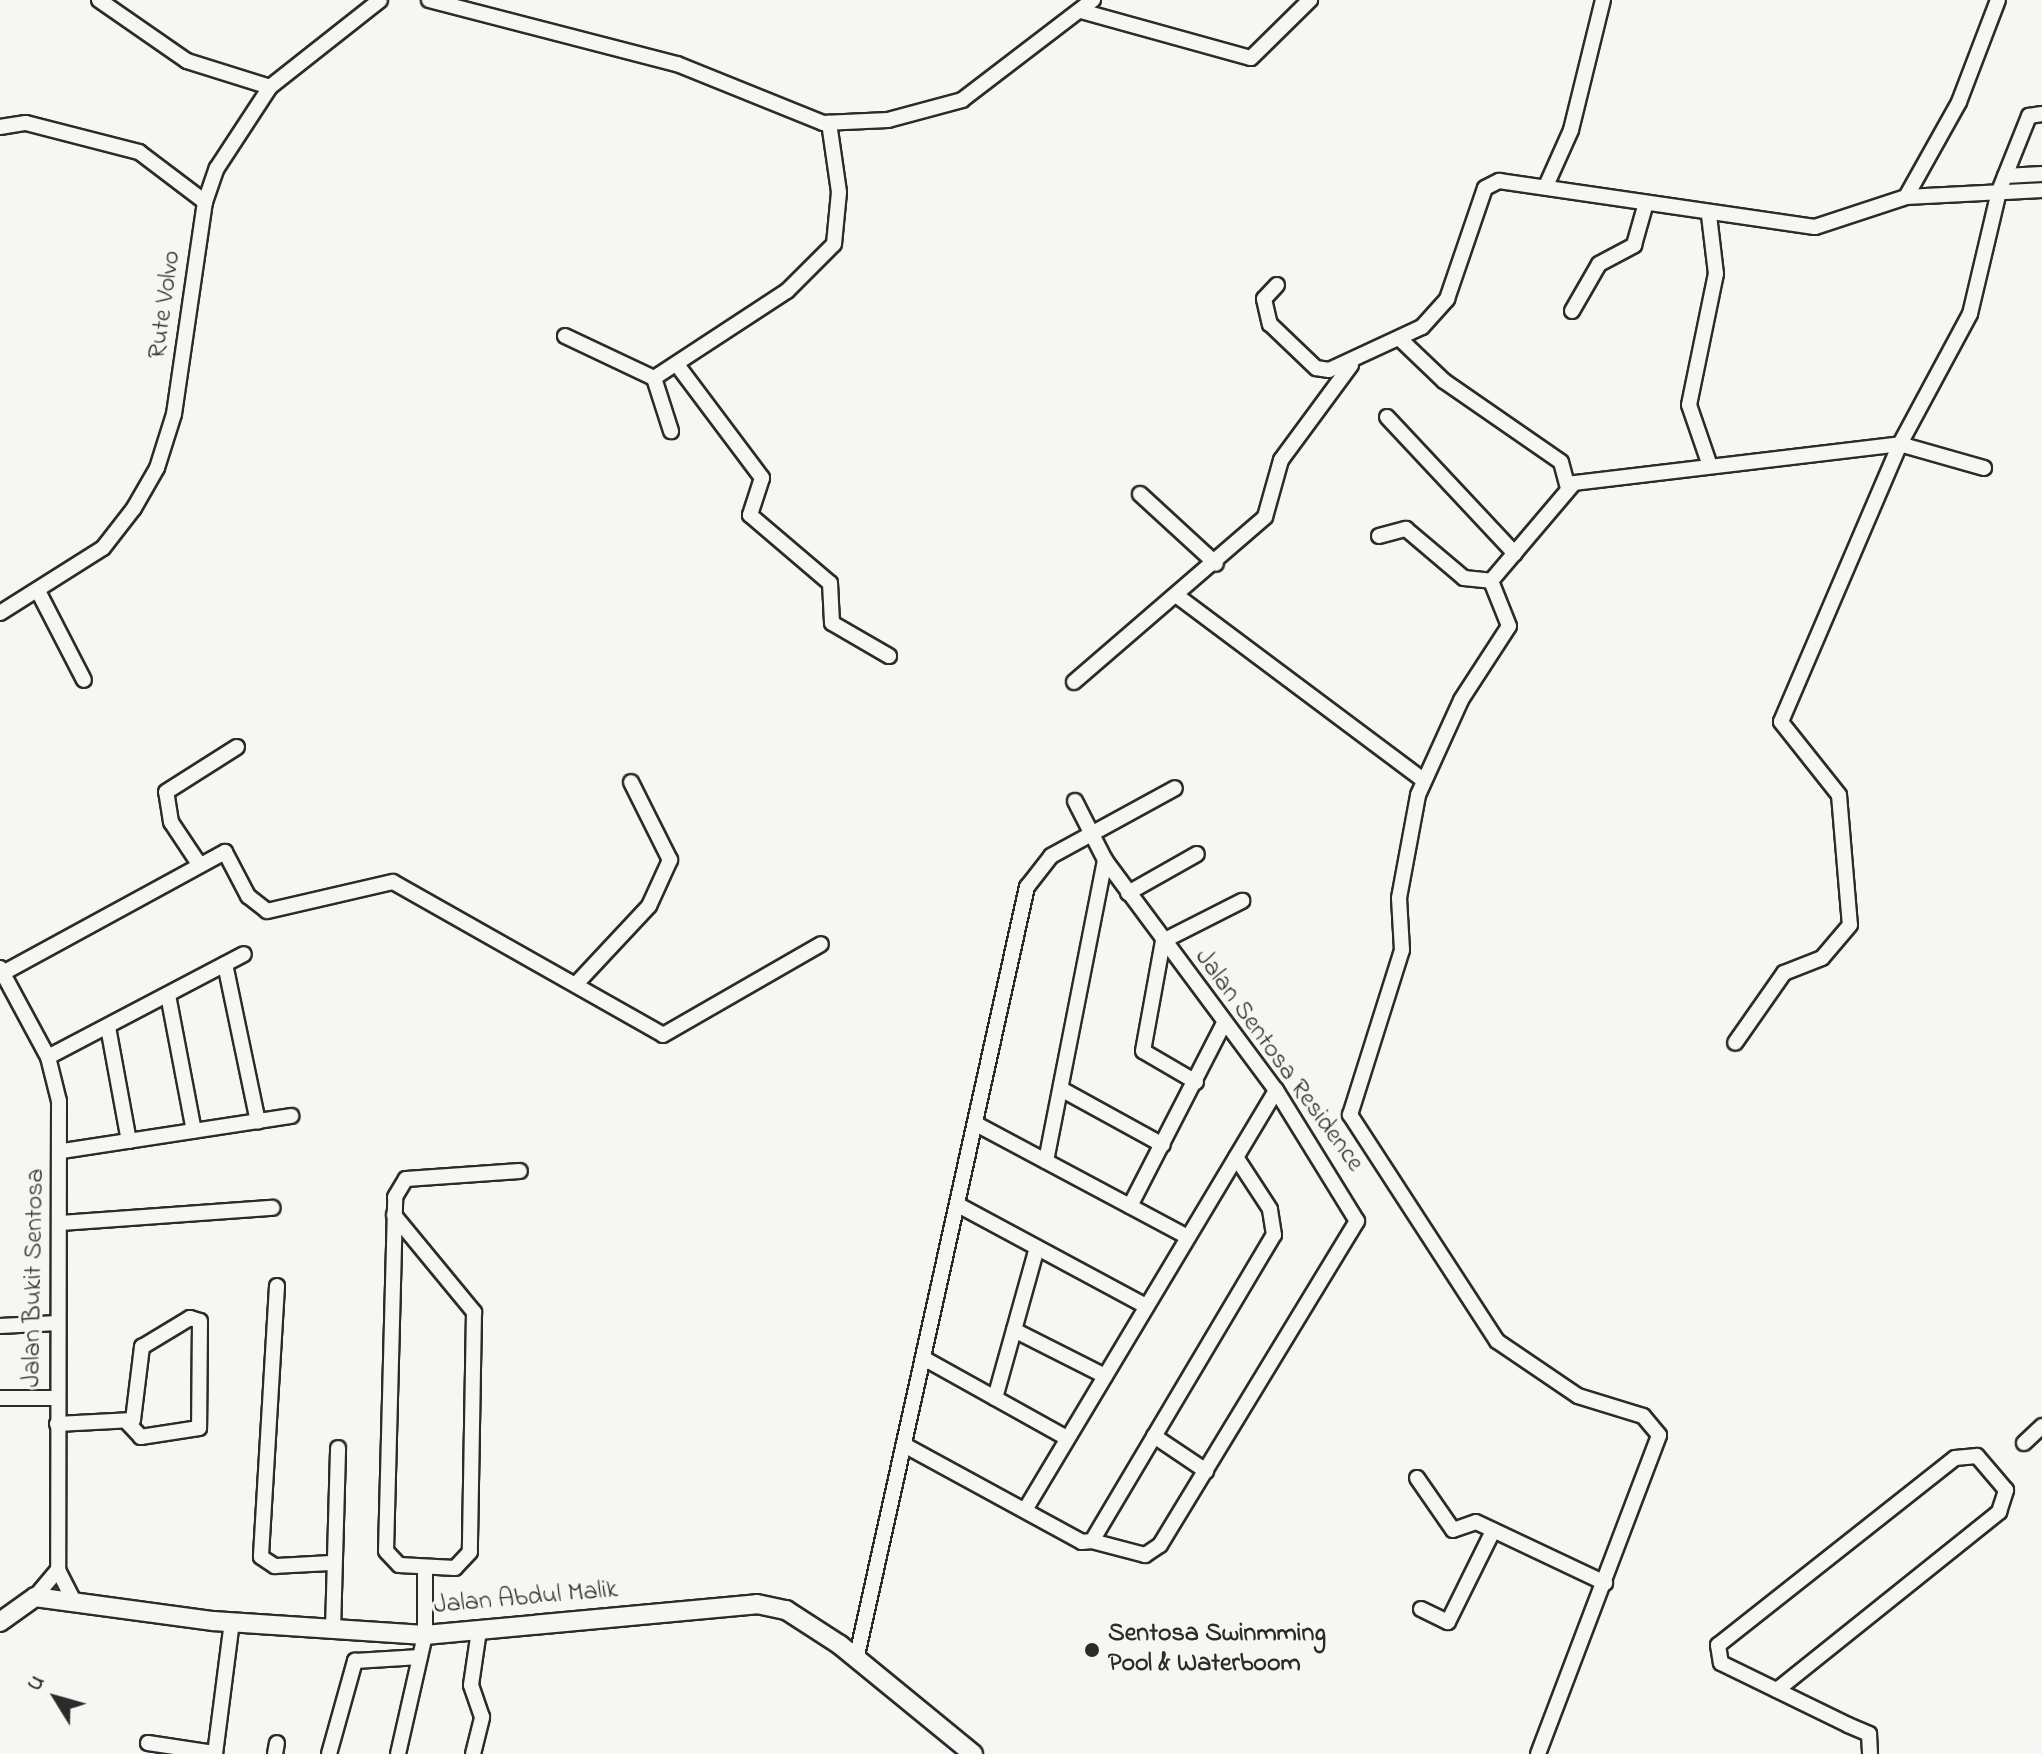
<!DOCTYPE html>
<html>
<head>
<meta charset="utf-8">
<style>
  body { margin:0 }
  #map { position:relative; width:2042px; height:1754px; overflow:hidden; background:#f6f6f2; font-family:"Indie Flower",sans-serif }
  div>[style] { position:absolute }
  .roads { filter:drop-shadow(2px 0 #2b2b2b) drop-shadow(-2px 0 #2b2b2b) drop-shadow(0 2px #2b2b2b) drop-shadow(0 -2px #2b2b2b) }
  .street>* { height:14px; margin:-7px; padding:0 7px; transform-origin:7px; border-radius:7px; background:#f6f6f2 }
  .secondary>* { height:18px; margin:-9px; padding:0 9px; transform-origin:9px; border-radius:9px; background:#f6f6f2 }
  .dots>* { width:22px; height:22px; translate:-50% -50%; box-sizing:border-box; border:4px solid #f6f6f2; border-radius:50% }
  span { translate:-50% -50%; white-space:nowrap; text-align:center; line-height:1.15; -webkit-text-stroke:6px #f6f6f2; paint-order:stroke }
  .street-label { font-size:26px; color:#2b2b2b }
  .poi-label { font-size:26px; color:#2b2b2b; font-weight:700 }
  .left { translate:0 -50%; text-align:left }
  .north { position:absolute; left:16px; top:1658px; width:80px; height:80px; -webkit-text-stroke:6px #f6f6f2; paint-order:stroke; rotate:307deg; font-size:22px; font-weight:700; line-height:32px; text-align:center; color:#2b2b2b }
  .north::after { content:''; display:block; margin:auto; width:28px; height:36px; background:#2b2b2b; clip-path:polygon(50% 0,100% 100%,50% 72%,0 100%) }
</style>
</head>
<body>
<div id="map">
  <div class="roads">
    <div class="street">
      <div style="left:99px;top:0;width:107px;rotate:34.7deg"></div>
      <div style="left:187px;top:61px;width:87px;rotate:17.4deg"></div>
      <div style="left:429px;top:0;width:256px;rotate:14.5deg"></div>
      <div style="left:677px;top:64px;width:157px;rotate:22deg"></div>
      <div style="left:823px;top:123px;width:65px;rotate:-2.6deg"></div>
      <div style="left:888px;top:120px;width:77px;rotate:-15.1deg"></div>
      <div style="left:962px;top:100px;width:165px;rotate:-37.4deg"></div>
      <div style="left:1081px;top:11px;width:176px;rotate:15.5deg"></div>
      <div style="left:1251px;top:58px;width:83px;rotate:-44.5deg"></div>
      <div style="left:0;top:127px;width:26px;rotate:-9deg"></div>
      <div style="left:26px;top:123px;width:117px;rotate:14.4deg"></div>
      <div style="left:139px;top:152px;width:83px;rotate:37.1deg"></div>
      <div style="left:2005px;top:176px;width:37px;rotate:-3deg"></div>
      <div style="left:1546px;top:186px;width:61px;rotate:-65.9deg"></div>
      <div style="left:1571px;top:130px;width:134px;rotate:-76.2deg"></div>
      <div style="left:1906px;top:197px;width:109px;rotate:-60.8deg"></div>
      <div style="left:1959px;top:102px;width:109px;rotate:-69.1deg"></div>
      <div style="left:1277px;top:285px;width:19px;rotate:133deg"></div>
      <div style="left:1264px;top:299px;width:26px;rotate:77deg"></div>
      <div style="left:1270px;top:324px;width:64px;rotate:43.7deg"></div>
      <div style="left:1316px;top:368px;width:13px;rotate:9deg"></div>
      <div style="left:1329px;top:370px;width:102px;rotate:-24.8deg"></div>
      <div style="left:1422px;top:327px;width:38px;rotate:-48deg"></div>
      <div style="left:1447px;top:299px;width:117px;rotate:-71.1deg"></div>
      <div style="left:1485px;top:188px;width:16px;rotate:-27deg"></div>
      <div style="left:1499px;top:181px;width:319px;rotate:8.3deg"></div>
      <div style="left:1815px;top:227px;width:96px;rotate:-18.2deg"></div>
      <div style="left:1906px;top:197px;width:136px;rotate:-2.9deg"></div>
      <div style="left:1572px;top:311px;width:54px;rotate:-60.1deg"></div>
      <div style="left:1599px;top:264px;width:40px;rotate:-28deg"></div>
      <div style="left:1634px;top:245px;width:44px;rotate:-74.1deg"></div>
      <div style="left:565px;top:336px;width:98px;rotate:25.3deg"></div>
      <div style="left:654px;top:378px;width:56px;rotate:72.2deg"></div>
      <div style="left:1400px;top:339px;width:61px;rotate:43.7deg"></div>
      <div style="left:1444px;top:381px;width:142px;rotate:34.7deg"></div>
      <div style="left:1561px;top:462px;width:27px;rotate:75deg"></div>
      <div style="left:678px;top:366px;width:140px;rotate:53.1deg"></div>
      <div style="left:762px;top:478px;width:39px;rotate:108deg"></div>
      <div style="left:750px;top:515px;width:105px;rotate:40.4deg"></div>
      <div style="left:830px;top:583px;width:40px;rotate:87.1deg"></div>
      <div style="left:832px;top:623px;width:66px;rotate:30.1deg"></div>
      <div style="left:654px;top:378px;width:159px;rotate:-33.2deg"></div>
      <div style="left:787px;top:291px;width:66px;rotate:-45deg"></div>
      <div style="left:834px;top:244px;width:52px;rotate:-84.5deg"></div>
      <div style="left:839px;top:192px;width:70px;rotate:-98.2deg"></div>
      <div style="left:1387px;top:417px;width:187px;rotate:46.9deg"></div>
      <div style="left:1709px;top:463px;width:61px;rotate:-109deg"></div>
      <div style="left:1689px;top:405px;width:134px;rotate:-78.4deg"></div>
      <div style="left:1716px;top:274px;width:59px;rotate:-96.8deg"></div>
      <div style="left:1984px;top:468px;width:87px;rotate:-164.1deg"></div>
      <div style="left:1900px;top:444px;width:148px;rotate:-61.7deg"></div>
      <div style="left:1970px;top:314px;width:126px;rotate:-76.7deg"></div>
      <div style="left:1999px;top:191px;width:81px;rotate:-68.2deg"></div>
      <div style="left:2029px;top:116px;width:13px;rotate:-9deg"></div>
      <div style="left:1140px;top:494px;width:103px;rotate:42.6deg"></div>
      <div style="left:1379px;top:536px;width:28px;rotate:-15deg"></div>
      <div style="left:1406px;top:529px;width:76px;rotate:40.2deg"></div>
      <div style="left:1464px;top:578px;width:27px;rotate:6deg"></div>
      <div style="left:38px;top:591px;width:100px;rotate:62.7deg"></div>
      <div style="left:1176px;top:595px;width:309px;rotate:36.8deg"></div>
      <div style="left:0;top:613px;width:122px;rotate:-32.3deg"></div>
      <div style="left:103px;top:548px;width:51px;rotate:-52.2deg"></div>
      <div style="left:134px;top:508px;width:46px;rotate:-60.1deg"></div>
      <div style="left:157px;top:468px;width:57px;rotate:-72.5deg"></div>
      <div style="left:174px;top:414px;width:214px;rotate:-81.7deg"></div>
      <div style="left:205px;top:202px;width:36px;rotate:-71deg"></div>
      <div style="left:217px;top:168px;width:97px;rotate:-56.8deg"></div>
      <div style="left:270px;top:87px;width:140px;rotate:-38.3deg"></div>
      <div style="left:1074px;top:682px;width:252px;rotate:-40.8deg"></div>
      <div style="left:1265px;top:517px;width:59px;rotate:-74.3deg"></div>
      <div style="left:1281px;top:460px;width:118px;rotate:-53.6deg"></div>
      <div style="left:1075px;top:801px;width:66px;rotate:63deg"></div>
      <div style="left:1105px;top:860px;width:287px;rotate:53.4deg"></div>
      <div style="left:1276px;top:1090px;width:154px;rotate:58.3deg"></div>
      <div style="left:1357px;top:1221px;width:379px;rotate:121.3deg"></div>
      <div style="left:1160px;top:1545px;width:18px;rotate:146deg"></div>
      <div style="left:1145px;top:1555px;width:55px;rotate:-165.2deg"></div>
      <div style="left:199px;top:864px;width:50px;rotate:-123.7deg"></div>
      <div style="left:171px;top:822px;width:30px;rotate:-99deg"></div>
      <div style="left:166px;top:792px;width:84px;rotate:-32.4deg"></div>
      <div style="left:1128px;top:893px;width:79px;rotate:-29.5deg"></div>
      <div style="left:225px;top:964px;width:161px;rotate:78.2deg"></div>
      <div style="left:0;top:968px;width:101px;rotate:61.7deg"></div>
      <div style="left:48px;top:1057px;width:45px;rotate:76deg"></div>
      <div style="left:59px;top:1101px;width:469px;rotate:90.1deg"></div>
      <div style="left:58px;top:1570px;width:34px;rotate:63deg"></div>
      <div style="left:3px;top:973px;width:253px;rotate:-28.6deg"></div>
      <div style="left:225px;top:852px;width:50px;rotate:62.4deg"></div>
      <div style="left:248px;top:896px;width:24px;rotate:38deg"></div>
      <div style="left:267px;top:911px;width:129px;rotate:-13deg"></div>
      <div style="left:393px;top:882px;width:310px;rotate:29.5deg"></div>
      <div style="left:663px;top:1035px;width:182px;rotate:-29.9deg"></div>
      <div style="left:577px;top:983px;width:105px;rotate:-46.9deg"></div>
      <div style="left:649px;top:906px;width:51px;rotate:-65.5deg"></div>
      <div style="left:670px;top:860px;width:87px;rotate:-116.6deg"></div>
      <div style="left:168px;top:995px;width:138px;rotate:79.2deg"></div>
      <div style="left:108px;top:1027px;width:116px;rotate:79.6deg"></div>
      <div style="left:48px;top:1057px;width:221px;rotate:-27.7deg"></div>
      <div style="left:1196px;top:1082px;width:61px;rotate:-149.7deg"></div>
      <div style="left:1143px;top:1051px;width:112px;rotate:-79.7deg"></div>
      <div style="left:1163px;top:941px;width:89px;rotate:-26.9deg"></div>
      <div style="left:1061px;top:1089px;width:116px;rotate:28.8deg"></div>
      <div style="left:978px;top:1125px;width:238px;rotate:28.1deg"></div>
      <div style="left:62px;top:1151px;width:232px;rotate:-8.7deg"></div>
      <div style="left:1046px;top:1161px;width:307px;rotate:-78.9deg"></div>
      <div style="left:960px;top:1206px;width:211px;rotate:28.3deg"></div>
      <div style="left:1130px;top:1206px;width:203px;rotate:-62.8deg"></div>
      <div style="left:394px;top:1215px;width:126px;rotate:50.5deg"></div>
      <div style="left:474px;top:1312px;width:240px;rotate:91deg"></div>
      <div style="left:470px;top:1552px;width:22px;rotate:133deg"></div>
      <div style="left:455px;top:1568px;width:56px;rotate:-176.9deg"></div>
      <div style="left:399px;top:1565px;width:19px;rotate:-133deg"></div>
      <div style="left:386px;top:1551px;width:354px;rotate:-88.5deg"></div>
      <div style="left:395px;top:1197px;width:21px;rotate:-59deg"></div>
      <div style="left:406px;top:1179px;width:114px;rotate:-4deg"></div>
      <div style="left:61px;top:1223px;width:212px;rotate:-4.1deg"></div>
      <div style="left:277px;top:1286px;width:271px;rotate:93.4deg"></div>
      <div style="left:261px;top:1557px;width:17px;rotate:33deg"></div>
      <div style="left:275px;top:1566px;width:58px;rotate:-3deg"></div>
      <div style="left:0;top:1326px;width:58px;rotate:-3deg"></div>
      <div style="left:1014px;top:1330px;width:102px;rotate:26.8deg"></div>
      <div style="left:925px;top:1359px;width:162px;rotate:29.1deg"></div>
      <div style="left:0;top:1398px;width:57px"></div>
      <div style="left:995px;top:1398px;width:156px;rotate:-74.4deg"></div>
      <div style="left:57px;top:1424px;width:76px;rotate:-3deg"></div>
      <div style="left:133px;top:1420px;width:74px;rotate:-83deg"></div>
      <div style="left:142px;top:1347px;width:56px;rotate:-31.1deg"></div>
      <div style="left:190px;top:1318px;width:10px;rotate:17deg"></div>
      <div style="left:200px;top:1321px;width:107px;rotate:90.5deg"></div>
      <div style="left:199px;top:1428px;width:59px;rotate:171.2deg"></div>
      <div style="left:141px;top:1437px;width:19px;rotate:-133deg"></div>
      <div style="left:1154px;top:1436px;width:63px;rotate:33.9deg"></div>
      <div style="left:2024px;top:1443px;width:25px;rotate:-43deg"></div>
      <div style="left:906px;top:1446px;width:200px;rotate:28.6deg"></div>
      <div style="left:1082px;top:1542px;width:10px;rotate:-6deg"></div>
      <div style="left:1092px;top:1541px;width:356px;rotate:-59.3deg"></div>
      <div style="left:1274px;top:1235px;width:26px;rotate:-99deg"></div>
      <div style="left:1270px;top:1209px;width:62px;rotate:-123.2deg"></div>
      <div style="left:1417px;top:1478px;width:63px;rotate:55.3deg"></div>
      <div style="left:1453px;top:1530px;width:24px;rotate:-19deg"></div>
      <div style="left:1476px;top:1522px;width:143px;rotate:25.3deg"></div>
      <div style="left:1025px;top:1510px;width:489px;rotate:-59.1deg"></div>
      <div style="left:35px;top:1597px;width:35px;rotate:-50deg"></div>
      <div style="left:1421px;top:1609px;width:30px;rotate:26deg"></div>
      <div style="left:1448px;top:1622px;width:102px;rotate:-63.7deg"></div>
      <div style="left:333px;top:1630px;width:182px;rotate:-88.4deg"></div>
      <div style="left:856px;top:1660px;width:792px;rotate:-77.53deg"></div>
      <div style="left:1027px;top:887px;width:39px;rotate:-52deg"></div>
      <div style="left:1051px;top:856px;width:141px;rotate:-28.7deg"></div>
      <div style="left:1777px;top:1690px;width:285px;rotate:-38.7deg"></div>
      <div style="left:1999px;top:1512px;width:23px;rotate:-72deg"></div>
      <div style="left:2006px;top:1490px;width:45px;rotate:-130.5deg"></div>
      <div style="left:1977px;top:1456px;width:22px;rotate:175deg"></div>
      <div style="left:1955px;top:1458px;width:302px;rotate:141.7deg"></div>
      <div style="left:1718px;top:1645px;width:18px;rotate:81deg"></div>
      <div style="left:1721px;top:1663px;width:141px;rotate:26deg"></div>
      <div style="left:1848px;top:1725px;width:23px;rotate:23deg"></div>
      <div style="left:1869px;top:1734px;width:20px;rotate:87deg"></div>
      <div style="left:148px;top:1743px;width:68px;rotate:8.5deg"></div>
      <div style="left:215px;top:1754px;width:133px;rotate:-82.7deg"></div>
      <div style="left:275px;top:1754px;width:11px;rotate:-80deg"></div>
      <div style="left:329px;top:1754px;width:97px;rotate:-74.4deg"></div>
      <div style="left:355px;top:1661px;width:65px;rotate:-3.5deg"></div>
      <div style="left:398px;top:1754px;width:122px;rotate:-77.2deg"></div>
      <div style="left:425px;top:1635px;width:68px;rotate:-90deg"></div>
      <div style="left:473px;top:1754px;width:38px;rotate:-76deg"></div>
      <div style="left:482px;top:1717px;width:34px;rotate:-109deg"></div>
      <div style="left:471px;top:1685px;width:55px;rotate:-81.6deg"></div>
      <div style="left:1538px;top:1754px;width:341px;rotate:-69.2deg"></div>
      <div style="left:1659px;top:1435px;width:25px;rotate:-130deg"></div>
      <div style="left:1643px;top:1416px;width:68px;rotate:-162.9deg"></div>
      <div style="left:1578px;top:1396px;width:98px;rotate:-145.8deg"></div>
      <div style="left:1497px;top:1341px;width:270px;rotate:-123deg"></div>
      <div style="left:1350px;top:1115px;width:173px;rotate:-72.5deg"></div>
      <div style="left:1402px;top:950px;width:52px;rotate:-93.3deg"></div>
      <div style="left:1399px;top:898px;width:105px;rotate:-79.5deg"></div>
      <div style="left:1418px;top:795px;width:104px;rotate:-65.6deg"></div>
      <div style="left:1461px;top:700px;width:88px;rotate:-57deg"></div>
      <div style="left:1509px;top:626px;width:48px;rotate:-111.8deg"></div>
      <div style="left:1491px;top:581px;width:128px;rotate:-49.7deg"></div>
      <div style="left:1574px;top:483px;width:328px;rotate:-6.8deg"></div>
      <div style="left:1900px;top:444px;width:302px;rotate:113.2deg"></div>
      <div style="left:1781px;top:722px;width:93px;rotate:51.5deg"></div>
      <div style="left:1839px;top:795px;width:130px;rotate:85.2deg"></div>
      <div style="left:1850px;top:925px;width:43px;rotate:130.3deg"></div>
      <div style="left:1822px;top:958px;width:41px;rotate:158.5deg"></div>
      <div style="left:1784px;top:973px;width:85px;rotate:125deg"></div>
    </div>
    <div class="secondary">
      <div style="left:0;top:1622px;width:43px;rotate:-35.5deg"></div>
      <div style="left:35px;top:1597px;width:180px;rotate:7.7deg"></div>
      <div style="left:213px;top:1621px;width:212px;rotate:3.8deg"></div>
      <div style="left:425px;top:1635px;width:333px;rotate:-5.3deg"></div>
      <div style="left:757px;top:1604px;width:30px;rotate:12deg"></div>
      <div style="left:786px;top:1610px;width:64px;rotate:32.9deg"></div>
      <div style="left:840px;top:1645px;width:172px;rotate:39.3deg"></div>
    </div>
  </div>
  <div class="dots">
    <div style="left:1092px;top:1650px;background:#2b2b2b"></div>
  </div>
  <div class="street-label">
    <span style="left:166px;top:305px;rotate:-82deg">Rute Volvo</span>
    <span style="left:1278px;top:1061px;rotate:54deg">Jalan Sentosa Residence</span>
    <span style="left:35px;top:1278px;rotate:-89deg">Jalan Bukit Sentosa</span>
    <span style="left:526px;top:1599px;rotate:-5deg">Jalan Abdul Malik</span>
  </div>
  <div class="poi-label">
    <span class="left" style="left:1108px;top:1650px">Sentosa Swinmming<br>Pool &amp; Waterboom</span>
  </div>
  <div class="north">U</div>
</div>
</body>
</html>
